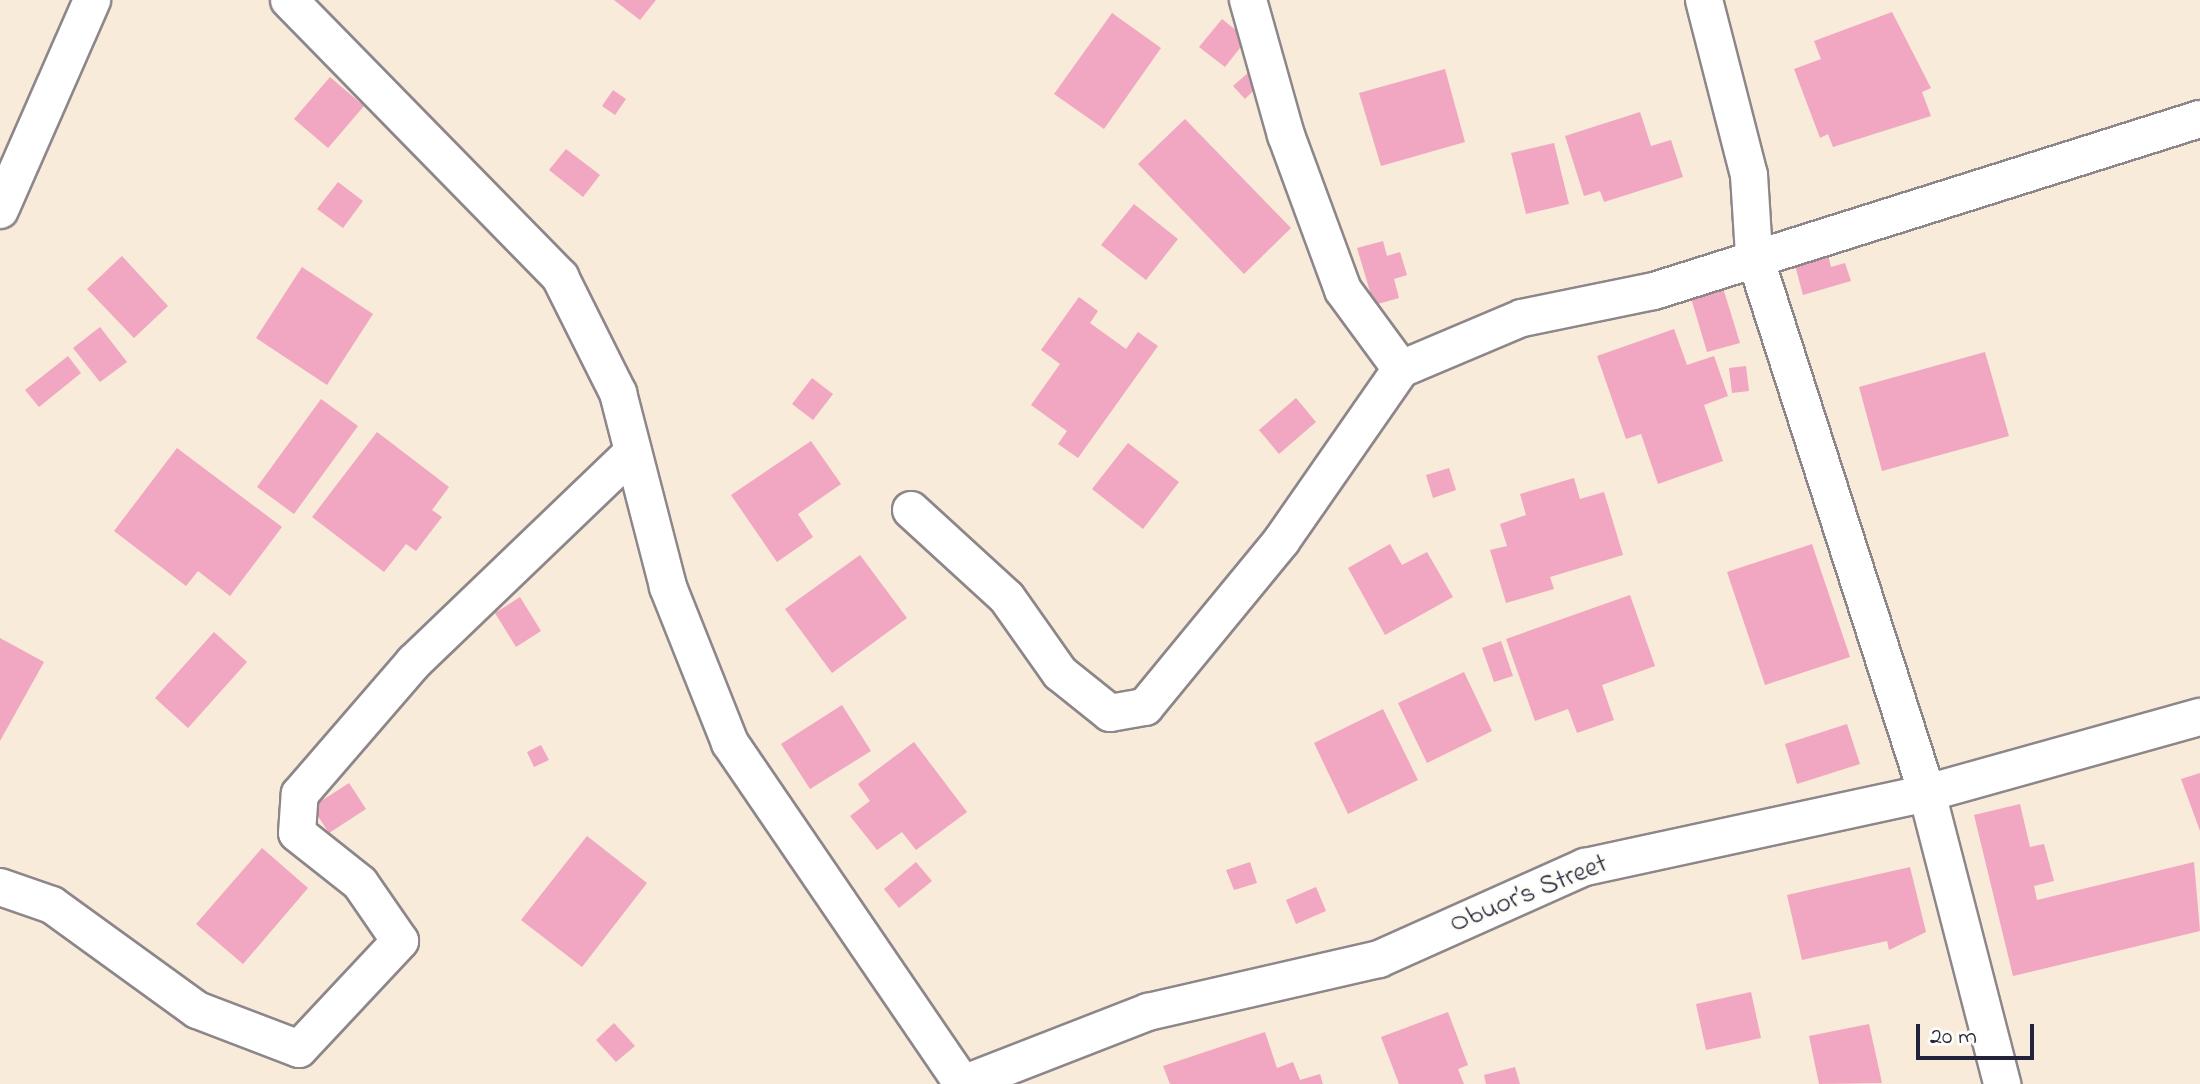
<!DOCTYPE html>
<html>
<head>
<meta charset="utf-8">
<style>
  body { margin:0 }
  #map { position:relative; width:2200px; height:1084px; overflow:hidden; background:#f8ebd9; font-family:"Indie Flower",sans-serif }
  div>[style] { position:absolute }
  .building>* { inset:0; background:#f1a6c1 }
  .roads { filter:drop-shadow(2px 0 #8d868a) drop-shadow(-2px 0 #8d868a) drop-shadow(0 2px #8d868a) drop-shadow(0 -2px #8d868a) }
  .street>* { height:36px; margin:-18px; padding:0 18px; transform-origin:18px; border-radius:18px; background:#fff }
  span { translate:-50% -50%; white-space:nowrap; text-align:center; line-height:1.15; -webkit-text-stroke:6px #fdfcf7; paint-order:stroke }
  .street-label { font-size:28px; color:#22223b }
  .scale { position:absolute; left:1916px; top:1024px; width:118px; height:36px; box-sizing:border-box; border:4px solid #22223b; border-top:0; padding-left:10px; font-size:24px; line-height:28px; white-space:nowrap; color:#22223b; -webkit-text-stroke:6px #fdfcf7; paint-order:stroke }
</style>
</head>
<body>
<div id="map">
  <div class="building">
    <div style="clip-path:polygon(614px 0,656px 0,640px 20px)"></div>
    <div style="clip-path:polygon(1892px 12px,1931px 88px,1922px 92px,1931px 116px,1833px 147px,1828px 134px,1820px 138px,1794px 69px,1821px 59px,1814px 41px)"></div>
    <div style="clip-path:polygon(1112px 13px,1161px 48px,1104px 129px,1054px 94px)"></div>
    <div style="clip-path:polygon(1222px 19px,1247px 39px,1225px 67px,1199px 47px)"></div>
    <div style="clip-path:polygon(1445px 69px,1465px 142px,1381px 166px,1359px 93px)"></div>
    <div style="clip-path:polygon(1249px 72px,1260px 84px,1245px 99px,1233px 86px)"></div>
    <div style="clip-path:polygon(330px 77px,364px 106px,328px 148px,294px 119px)"></div>
    <div style="clip-path:polygon(613px 90px,626px 99px,615px 115px,602px 106px)"></div>
    <div style="clip-path:polygon(1640px 112px,1651px 146px,1671px 140px,1683px 177px,1604px 202px,1600px 191px,1584px 196px,1565px 136px)"></div>
    <div style="clip-path:polygon(1185px 119px,1291px 228px,1244px 274px,1138px 164px)"></div>
    <div style="clip-path:polygon(1554px 143px,1569px 204px,1526px 214px,1511px 153px)"></div>
    <div style="clip-path:polygon(566px 149px,600px 175px,583px 197px,549px 170px)"></div>
    <div style="clip-path:polygon(338px 182px,363px 201px,343px 228px,317px 209px)"></div>
    <div style="clip-path:polygon(1134px 204px,1178px 239px,1146px 280px,1101px 245px)"></div>
    <div style="clip-path:polygon(1383px 241px,1387px 256px,1400px 252px,1407px 275px,1394px 279px,1399px 298px,1374px 305px,1357px 248px)"></div>
    <div style="clip-path:polygon(1826px 248px,1831px 267px,1845px 263px,1851px 281px,1803px 295px,1793px 258px)"></div>
    <div style="clip-path:polygon(122px 256px,168px 306px,134px 338px,87px 289px)"></div>
    <div style="clip-path:polygon(302px 267px,373px 314px,327px 385px,256px 338px)"></div>
    <div style="clip-path:polygon(1723px 288px,1740px 343px,1707px 352px,1691px 298px)"></div>
    <div style="clip-path:polygon(1079px 297px,1098px 311px,1090px 323px,1126px 349px,1138px 332px,1158px 346px,1078px 458px,1058px 444px,1067px 431px,1031px 405px,1060px 364px,1041px 350px)"></div>
    <div style="clip-path:polygon(100px 327px,127px 362px,100px 382px,73px 348px)"></div>
    <div style="clip-path:polygon(1674px 329px,1687px 365px,1714px 356px,1728px 396px,1704px 405px,1723px 461px,1658px 484px,1641px 434px,1626px 439px,1597px 356px)"></div>
    <div style="clip-path:polygon(1985px 352px,2009px 436px,1882px 471px,1859px 387px)"></div>
    <div style="clip-path:polygon(68px 356px,81px 373px,39px 407px,25px 390px)"></div>
    <div style="clip-path:polygon(1746px 366px,1749px 391px,1732px 393px,1729px 368px)"></div>
    <div style="clip-path:polygon(812px 378px,833px 394px,813px 420px,792px 404px)"></div>
    <div style="clip-path:polygon(1296px 398px,1316px 422px,1279px 454px,1259px 430px)"></div>
    <div style="clip-path:polygon(321px 399px,358px 426px,294px 514px,257px 487px)"></div>
    <div style="clip-path:polygon(377px 432px,449px 487px,432px 510px,442px 517px,416px 551px,406px 544px,384px 572px,312px 517px)"></div>
    <div style="clip-path:polygon(811px 441px,841px 484px,798px 514px,813px 537px,777px 562px,731px 495px)"></div>
    <div style="clip-path:polygon(1128px 443px,1179px 482px,1143px 529px,1092px 489px)"></div>
    <div style="clip-path:polygon(177px 448px,282px 527px,230px 596px,198px 571px,186px 586px,114px 531px)"></div>
    <div style="clip-path:polygon(1449px 468px,1456px 490px,1433px 498px,1426px 475px)"></div>
    <div style="clip-path:polygon(1574px 478px,1580px 499px,1604px 492px,1623px 555px,1550px 577px,1554px 589px,1506px 603px,1490px 550px,1507px 546px,1500px 524px,1526px 515px,1520px 494px)"></div>
    <div style="clip-path:polygon(1390px 544px,1402px 565px,1427px 552px,1453px 597px,1385px 635px,1348px 568px)"></div>
    <div style="clip-path:polygon(1812px 544px,1850px 657px,1765px 685px,1727px 572px)"></div>
    <div style="clip-path:polygon(860px 555px,907px 618px,832px 673px,785px 609px)"></div>
    <div style="clip-path:polygon(1630px 595px,1655px 666px,1602px 685px,1614px 720px,1577px 733px,1568px 709px,1535px 721px,1506px 639px)"></div>
    <div style="clip-path:polygon(520px 597px,541px 631px,516px 647px,495px 613px)"></div>
    <div style="clip-path:polygon(214px 632px,247px 662px,188px 728px,155px 698px)"></div>
    <div style="clip-path:polygon(0 638px,44px 662px,0 741px)"></div>
    <div style="clip-path:polygon(1501px 641px,1513px 676px,1494px 682px,1482px 648px)"></div>
    <div style="clip-path:polygon(1464px 672px,1492px 731px,1427px 763px,1398px 703px)"></div>
    <div style="clip-path:polygon(842px 705px,871px 751px,810px 789px,781px 744px)"></div>
    <div style="clip-path:polygon(1383px 709px,1418px 780px,1348px 814px,1314px 743px)"></div>
    <div style="clip-path:polygon(1847px 724px,1860px 764px,1797px 784px,1785px 744px)"></div>
    <div style="clip-path:polygon(914px 742px,967px 812px,916px 850px,902px 832px,877px 850px,850px 816px,870px 801px,858px 784px)"></div>
    <div style="clip-path:polygon(541px 745px,549px 760px,534px 767px,527px 752px)"></div>
    <div style="clip-path:polygon(2200px 773px,2200px 831px,2181px 779px)"></div>
    <div style="clip-path:polygon(349px 783px,366px 809px,329px 833px,312px 807px)"></div>
    <div style="clip-path:polygon(2020px 804px,2030px 847px,2044px 844px,2054px 881px,2034px 886px,2037px 900px,2194px 862px,2200px 931px,2013px 976px,1974px 815px)"></div>
    <div style="clip-path:polygon(587px 836px,647px 883px,582px 967px,521px 920px)"></div>
    <div style="clip-path:polygon(262px 848px,308px 888px,243px 964px,196px 924px)"></div>
    <div style="clip-path:polygon(916px 862px,932px 881px,899px 908px,884px 889px)"></div>
    <div style="clip-path:polygon(1250px 862px,1257px 883px,1234px 890px,1226px 870px)"></div>
    <div style="clip-path:polygon(1910px 867px,1926px 932px,1889px 950px,1887px 941px,1802px 960px,1787px 895px)"></div>
    <div style="clip-path:polygon(1316px 887px,1326px 911px,1296px 924px,1286px 900px)"></div>
    <div style="clip-path:polygon(1751px 992px,1761px 1038px,1706px 1050px,1696px 1004px)"></div>
    <div style="clip-path:polygon(1448px 1012px,1468px 1065px,1458px 1069px,1464px 1084px,1399px 1084px,1381px 1037px)"></div>
    <div style="clip-path:polygon(614px 1023px,635px 1046px,616px 1062px,596px 1040px)"></div>
    <div style="clip-path:polygon(1869px 1024px,1882px 1083px,1819px 1084px,1809px 1036px)"></div>
    <div style="clip-path:polygon(1265px 1032px,1277px 1068px,1293px 1062px,1300px 1080px,1320px 1074px,1323px 1084px,1170px 1084px,1163px 1066px)"></div>
    <div style="clip-path:polygon(1515px 1067px,1520px 1084px,1486px 1084px,1484px 1075px)"></div>
  </div>
  <div class="roads">
    <div class="street">
      <div style="left:289px;top:0;width:388px;rotate:45.6deg"></div>
      <div style="left:560px;top:277px;width:130px;rotate:63.4deg"></div>
      <div style="left:618px;top:393px;width:200px;rotate:75.5deg"></div>
      <div style="left:668px;top:587px;width:168px;rotate:68.3deg"></div>
      <div style="left:730px;top:743px;width:413px;rotate:55.7deg"></div>
      <div style="left:963px;top:1084px;width:199px;rotate:-21.3deg"></div>
      <div style="left:1148px;top:1012px;width:237px;rotate:-12.9deg"></div>
      <div style="left:1379px;top:959px;width:226px;rotate:-24.1deg"></div>
      <div style="left:1585px;top:867px;width:350px;rotate:-12.2deg"></div>
      <div style="left:1927px;top:793px;width:283px;rotate:-15.6deg"></div>
      <div style="left:1248px;top:0;width:140px;rotate:74.3deg"></div>
      <div style="left:1286px;top:135px;width:165px;rotate:69.8deg"></div>
      <div style="left:1343px;top:290px;width:98px;rotate:53.7deg"></div>
      <div style="left:1401px;top:369px;width:131px;rotate:-22.9deg"></div>
      <div style="left:1522px;top:318px;width:135px;rotate:-11.6deg"></div>
      <div style="left:1654px;top:291px;width:572px;rotate:-17.49deg"></div>
      <div style="left:1704px;top:0;width:181px;rotate:75.6deg"></div>
      <div style="left:1749px;top:175px;width:79px;rotate:86.4deg"></div>
      <div style="left:1754px;top:254px;width:566px;rotate:72.21deg"></div>
      <div style="left:1927px;top:793px;width:301px;rotate:75.5deg"></div>
      <div style="left:0;top:210px;width:229px;rotate:-66.3deg"></div>
      <div style="left:911px;top:510px;width:130px;rotate:42.5deg"></div>
      <div style="left:1007px;top:598px;width:92px;rotate:54.8deg"></div>
      <div style="left:1060px;top:673px;width:64px;rotate:38.7deg"></div>
      <div style="left:1110px;top:713px;width:36px;rotate:-10deg"></div>
      <div style="left:1145px;top:707px;width:216px;rotate:-50.6deg"></div>
      <div style="left:1282px;top:540px;width:208px;rotate:-55.2deg"></div>
      <div style="left:0;top:887px;width:55px;rotate:19.1deg"></div>
      <div style="left:52px;top:905px;width:179px;rotate:35.9deg"></div>
      <div style="left:197px;top:1010px;width:109px;rotate:20.9deg"></div>
      <div style="left:299px;top:1049px;width:148px;rotate:-46.9deg"></div>
      <div style="left:400px;top:941px;width:70px;rotate:-124.6deg"></div>
      <div style="left:360px;top:883px;width:80px;rotate:-141.6deg"></div>
      <div style="left:297px;top:833px;width:39px;rotate:-86deg"></div>
      <div style="left:300px;top:794px;width:174px;rotate:-49.2deg"></div>
      <div style="left:414px;top:662px;width:303px;rotate:-43.8deg"></div>
    </div>
  </div>
  <div class="street-label">
    <span style="left:1529px;top:895px;rotate:-22deg">Obuor’s Street</span>
  </div>
  <div class="scale">20 m</div>
</div>
</body>
</html>
